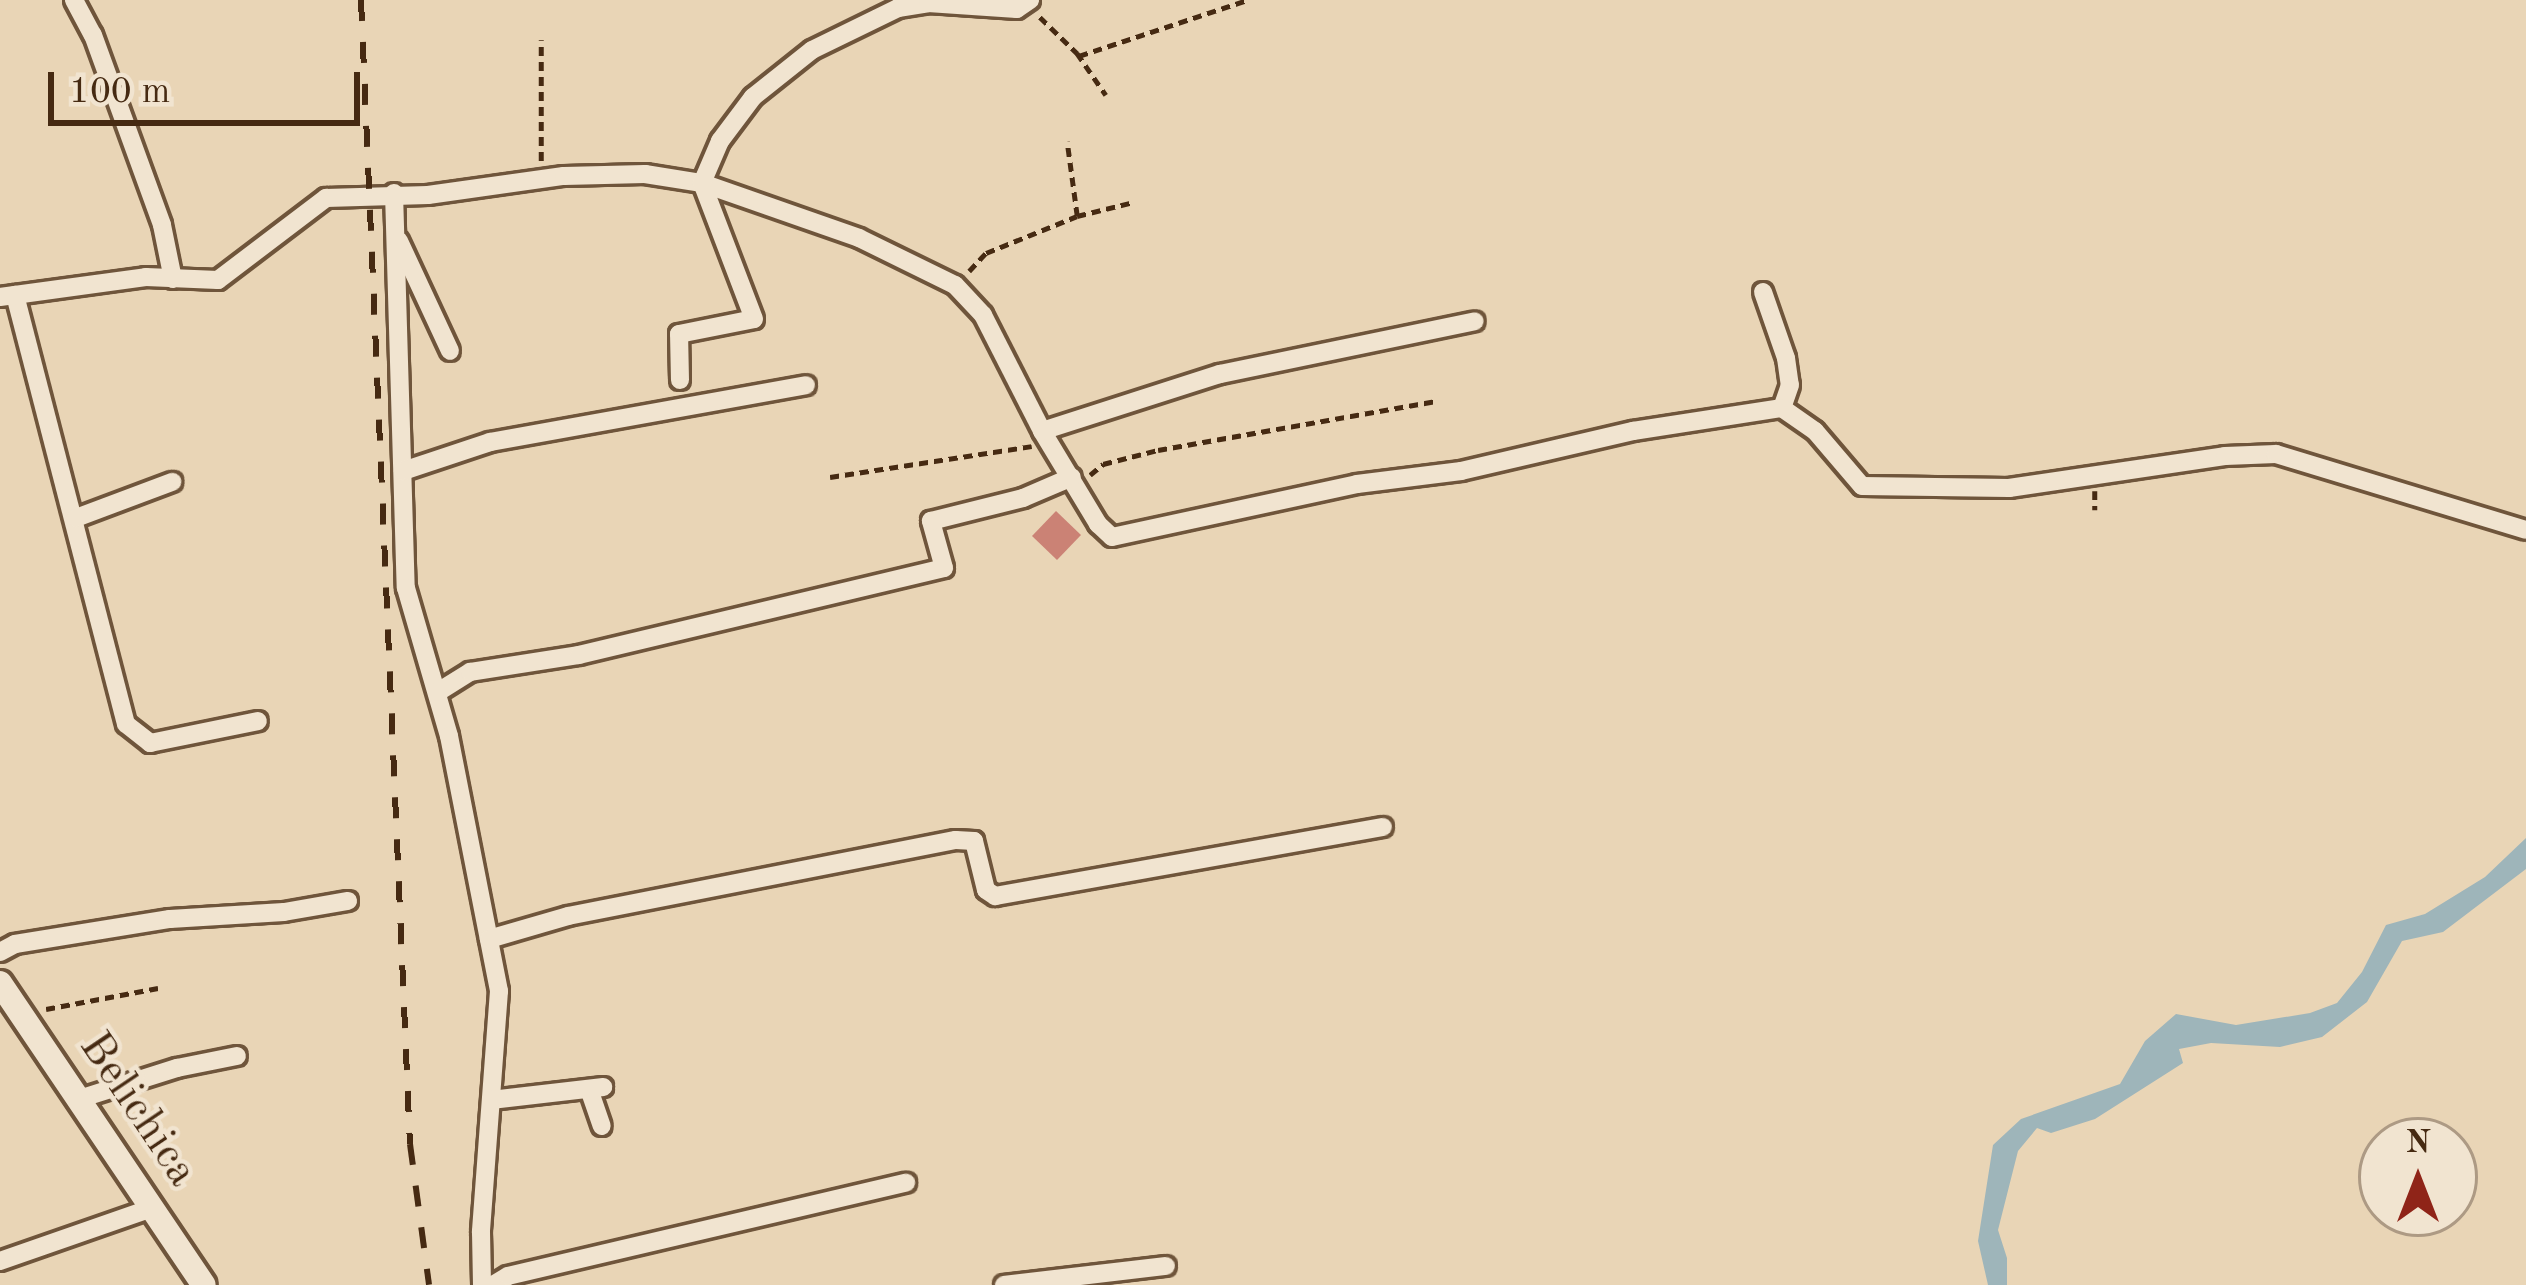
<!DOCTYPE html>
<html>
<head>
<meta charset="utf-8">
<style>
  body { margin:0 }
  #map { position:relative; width:2526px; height:1285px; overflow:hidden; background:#e9d5b6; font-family:"Old Standard TT",serif }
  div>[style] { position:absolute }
  .water>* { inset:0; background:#9eb5ba }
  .building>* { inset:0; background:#cb8275 }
  .path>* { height:4.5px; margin-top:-2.25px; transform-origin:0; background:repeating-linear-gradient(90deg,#462a12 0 9px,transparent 0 15px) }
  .roads { filter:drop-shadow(3px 0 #6f553b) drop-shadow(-3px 0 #6f553b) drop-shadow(0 3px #6f553b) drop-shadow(0 -3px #6f553b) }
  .street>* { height:18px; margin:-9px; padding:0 9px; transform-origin:9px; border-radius:9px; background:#f1e4d0 }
  .secondary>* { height:24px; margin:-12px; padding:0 12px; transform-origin:12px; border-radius:12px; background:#f1e4d0 }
  .rail>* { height:6px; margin-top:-3px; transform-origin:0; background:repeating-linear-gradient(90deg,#462a12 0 21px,transparent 0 42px) }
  span { translate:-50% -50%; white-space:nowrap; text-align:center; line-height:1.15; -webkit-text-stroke:9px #f1e4d0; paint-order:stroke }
  .street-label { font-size:45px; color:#462a12 }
  .north { position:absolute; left:2358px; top:1117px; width:120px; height:120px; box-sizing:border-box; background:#f1e4d0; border:3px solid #ad9a84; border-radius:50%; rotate:0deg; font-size:33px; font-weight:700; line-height:48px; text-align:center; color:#462a12 }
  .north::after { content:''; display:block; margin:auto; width:42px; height:54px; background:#8f2418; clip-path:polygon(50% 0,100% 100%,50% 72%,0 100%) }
  .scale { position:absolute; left:48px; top:72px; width:312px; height:54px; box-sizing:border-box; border:6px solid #462a12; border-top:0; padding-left:15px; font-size:36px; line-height:42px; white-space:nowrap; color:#462a12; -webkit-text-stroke:9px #f1e4d0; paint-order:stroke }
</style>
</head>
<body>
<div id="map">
  <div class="water">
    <div style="clip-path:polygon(2526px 838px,2526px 869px,2443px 932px,2402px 941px,2367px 1002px,2322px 1037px,2280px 1047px,2211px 1043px,2179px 1049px,2183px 1063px,2095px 1119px,2051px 1133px,2037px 1128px,2018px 1151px,1998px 1230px,2007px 1258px,2007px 1285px,1988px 1285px,1978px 1241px,1993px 1145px,2021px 1119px,2120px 1084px,2145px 1041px,2176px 1014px,2236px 1025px,2310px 1013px,2337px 1003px,2362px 972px,2386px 925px,2425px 914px,2485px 877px)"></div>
  </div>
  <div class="building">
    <div style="clip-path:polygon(1056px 511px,1081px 535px,1057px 560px,1032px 536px)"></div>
  </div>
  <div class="path">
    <div style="left:1040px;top:17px;width:52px;rotate:44.2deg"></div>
    <div style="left:1077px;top:53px;width:51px;rotate:55.4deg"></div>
    <div style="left:1079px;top:56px;width:177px;rotate:-18.4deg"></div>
    <div style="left:541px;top:161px;width:121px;rotate:-90deg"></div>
    <div style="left:1077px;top:216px;width:59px;rotate:-13.8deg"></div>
    <div style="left:969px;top:271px;width:25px;rotate:-47deg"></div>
    <div style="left:986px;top:253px;width:98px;rotate:-22.1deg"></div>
    <div style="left:1077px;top:216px;width:75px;rotate:-97.7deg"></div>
    <div style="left:1090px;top:475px;width:17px;rotate:-40deg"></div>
    <div style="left:1103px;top:464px;width:57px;rotate:-14.3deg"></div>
    <div style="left:1158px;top:450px;width:281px;rotate:-10deg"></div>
    <div style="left:830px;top:477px;width:204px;rotate:-8.7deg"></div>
    <div style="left:2095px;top:491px;width:19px;rotate:90deg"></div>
    <div style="left:46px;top:1009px;width:114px;rotate:-10.6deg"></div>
  </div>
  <div class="roads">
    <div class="street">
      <div style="left:74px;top:0;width:40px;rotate:62deg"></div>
      <div style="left:93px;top:35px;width:202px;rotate:70deg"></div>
      <div style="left:162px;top:225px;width:55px;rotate:78.5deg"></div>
      <div style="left:394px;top:193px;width:395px;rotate:88.3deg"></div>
      <div style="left:406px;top:588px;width:154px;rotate:73.8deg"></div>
      <div style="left:449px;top:736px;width:260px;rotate:78.9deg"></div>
      <div style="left:499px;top:991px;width:242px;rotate:94.3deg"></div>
      <div style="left:481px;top:1232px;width:53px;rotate:88.9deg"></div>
      <div style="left:399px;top:241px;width:121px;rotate:65.1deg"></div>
      <div style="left:1763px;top:292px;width:70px;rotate:70.8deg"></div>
      <div style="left:1786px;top:358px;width:27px;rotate:82deg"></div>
      <div style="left:1790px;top:385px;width:24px;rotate:109deg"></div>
      <div style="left:15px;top:295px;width:443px;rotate:75.5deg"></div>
      <div style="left:126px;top:724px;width:31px;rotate:38deg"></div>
      <div style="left:150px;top:743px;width:110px;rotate:-11.5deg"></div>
      <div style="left:0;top:297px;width:147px;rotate:-7.8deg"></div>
      <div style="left:146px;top:277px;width:72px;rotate:2.4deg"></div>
      <div style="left:218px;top:280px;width:136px;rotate:-37.2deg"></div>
      <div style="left:326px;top:198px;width:102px;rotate:-1.7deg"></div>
      <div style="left:428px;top:195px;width:137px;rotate:-8deg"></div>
      <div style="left:564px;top:176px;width:81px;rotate:-1.4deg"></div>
      <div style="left:645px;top:174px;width:58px;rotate:9deg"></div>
      <div style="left:702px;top:183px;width:166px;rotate:19.3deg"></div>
      <div style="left:859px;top:238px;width:107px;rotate:26.1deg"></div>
      <div style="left:955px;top:285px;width:41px;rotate:47deg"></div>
      <div style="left:983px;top:315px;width:130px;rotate:63deg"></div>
      <div style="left:1042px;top:431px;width:109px;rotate:58.9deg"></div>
      <div style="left:1098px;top:524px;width:19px;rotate:43deg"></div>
      <div style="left:1112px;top:537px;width:251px;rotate:-12.2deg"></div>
      <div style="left:1357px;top:484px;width:105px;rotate:-7.1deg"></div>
      <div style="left:1461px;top:471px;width:177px;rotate:-13.1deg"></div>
      <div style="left:1633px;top:431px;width:151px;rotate:-8.8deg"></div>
      <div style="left:1782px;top:408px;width:40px;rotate:34.9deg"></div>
      <div style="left:1815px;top:431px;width:72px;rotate:49.5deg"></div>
      <div style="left:1862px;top:486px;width:147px;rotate:0.8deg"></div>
      <div style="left:2009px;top:488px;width:218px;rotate:-8.4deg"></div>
      <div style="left:2225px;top:456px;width:51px;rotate:-2.2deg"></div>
      <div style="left:2276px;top:454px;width:261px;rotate:16.9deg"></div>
      <div style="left:680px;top:380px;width:46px;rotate:-91.2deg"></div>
      <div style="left:679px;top:334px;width:76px;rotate:-11.3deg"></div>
      <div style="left:754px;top:319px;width:146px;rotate:-110.9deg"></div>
      <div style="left:702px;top:183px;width:46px;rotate:-66.8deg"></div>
      <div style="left:720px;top:141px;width:55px;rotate:-53.1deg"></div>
      <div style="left:753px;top:97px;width:75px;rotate:-38.5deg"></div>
      <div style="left:812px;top:50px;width:96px;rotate:-26deg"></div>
      <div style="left:898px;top:8px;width:30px;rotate:-9deg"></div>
      <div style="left:928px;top:3px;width:89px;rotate:3.9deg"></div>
      <div style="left:1017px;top:9px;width:16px;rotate:-35deg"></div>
      <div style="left:1042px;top:431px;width:187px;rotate:-17.8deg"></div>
      <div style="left:1220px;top:374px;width:260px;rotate:-11.7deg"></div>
      <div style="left:403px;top:471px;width:92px;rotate:-18.4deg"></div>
      <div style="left:490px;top:442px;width:321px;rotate:-10.2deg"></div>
      <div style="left:76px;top:518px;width:103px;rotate:-20.6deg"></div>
      <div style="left:438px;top:692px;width:38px;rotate:-32deg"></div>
      <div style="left:470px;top:672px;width:110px;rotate:-8.9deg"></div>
      <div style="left:579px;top:655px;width:375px;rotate:-13.4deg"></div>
      <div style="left:944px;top:568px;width:49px;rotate:-105.5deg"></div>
      <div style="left:931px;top:521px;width:95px;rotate:-14deg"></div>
      <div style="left:1023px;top:498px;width:53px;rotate:-23.2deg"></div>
      <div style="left:489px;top:939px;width:82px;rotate:-16.2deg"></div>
      <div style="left:568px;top:916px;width:395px;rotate:-11.1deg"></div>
      <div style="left:956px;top:840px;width:18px;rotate:3deg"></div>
      <div style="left:974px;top:841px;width:50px;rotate:76.2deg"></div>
      <div style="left:986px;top:890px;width:11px;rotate:34deg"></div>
      <div style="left:995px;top:896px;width:394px;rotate:-10.1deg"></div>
      <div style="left:0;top:952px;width:17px;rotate:-28deg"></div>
      <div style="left:15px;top:944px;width:157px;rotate:-9.2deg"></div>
      <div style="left:170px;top:919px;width:114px;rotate:-3.5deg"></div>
      <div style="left:284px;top:912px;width:65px;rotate:-9.8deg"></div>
      <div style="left:589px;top:1089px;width:39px;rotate:71deg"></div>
      <div style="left:79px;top:1099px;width:103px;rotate:-17.6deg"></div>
      <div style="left:177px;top:1068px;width:61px;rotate:-11.3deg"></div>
      <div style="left:491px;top:1100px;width:113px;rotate:-6.6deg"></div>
      <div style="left:0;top:1261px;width:161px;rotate:-19.2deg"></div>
      <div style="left:493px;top:1285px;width:17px;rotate:-31deg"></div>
      <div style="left:508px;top:1276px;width:409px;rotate:-13.2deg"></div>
      <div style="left:1004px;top:1285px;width:163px;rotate:-6.7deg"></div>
    </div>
    <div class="secondary">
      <div style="left:0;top:983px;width:364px;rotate:56deg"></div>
    </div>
  </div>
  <div class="rail">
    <div style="left:361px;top:0;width:1145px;rotate:87.55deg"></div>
    <div style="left:410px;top:1144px;width:142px;rotate:82.3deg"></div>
  </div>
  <div class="street-label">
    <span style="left:137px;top:1110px;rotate:56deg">Belichica</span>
  </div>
  <div class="north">N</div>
  <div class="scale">100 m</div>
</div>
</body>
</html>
